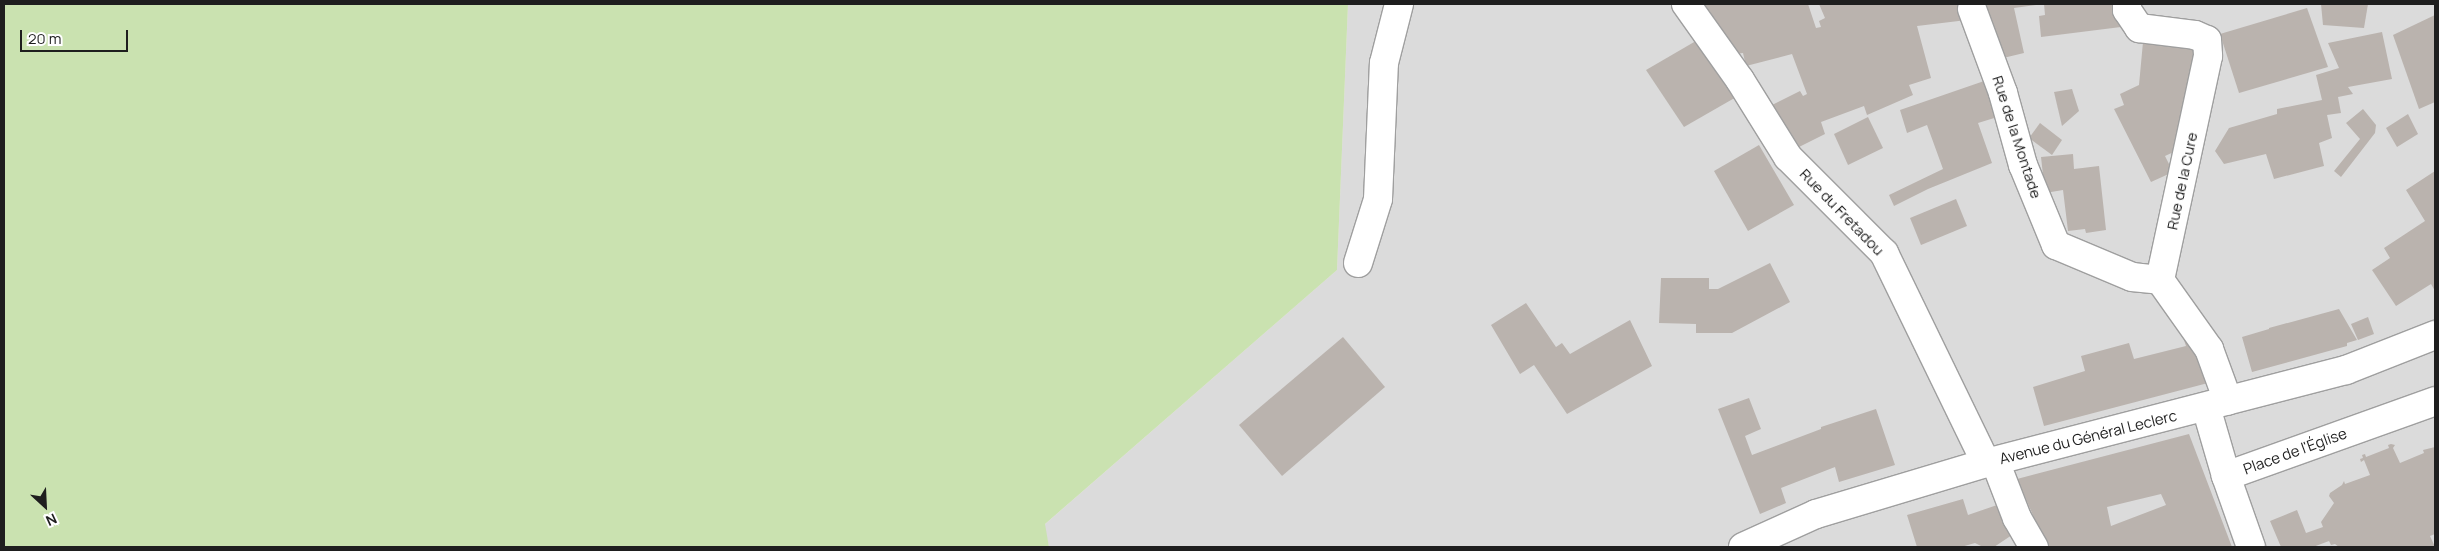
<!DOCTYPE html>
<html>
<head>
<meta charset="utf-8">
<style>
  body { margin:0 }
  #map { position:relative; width:2439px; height:551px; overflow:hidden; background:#edeae5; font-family:Manrope,sans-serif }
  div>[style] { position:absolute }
  .residential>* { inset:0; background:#dbdbdb }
  .grass>* { inset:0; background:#cae2b0 }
  .building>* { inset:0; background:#bab3ae }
  .roads { filter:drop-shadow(1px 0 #9f9f9f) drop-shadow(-1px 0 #9f9f9f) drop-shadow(0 1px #9f9f9f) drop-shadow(0 -1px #9f9f9f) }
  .minor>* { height:28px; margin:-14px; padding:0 14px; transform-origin:14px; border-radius:14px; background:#fff }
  span { translate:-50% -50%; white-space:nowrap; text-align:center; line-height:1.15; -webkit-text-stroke:4.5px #fff; paint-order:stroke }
  .street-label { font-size:15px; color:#1e1e1e }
  .frame { position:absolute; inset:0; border:5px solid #1e1e1e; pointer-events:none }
  .north { position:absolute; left:20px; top:481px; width:50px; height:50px; -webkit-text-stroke:4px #fff; paint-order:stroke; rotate:155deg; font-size:14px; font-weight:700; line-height:20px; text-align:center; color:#1e1e1e }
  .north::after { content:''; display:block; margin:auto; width:18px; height:22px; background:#1e1e1e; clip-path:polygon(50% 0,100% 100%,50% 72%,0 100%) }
  .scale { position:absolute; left:20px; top:30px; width:108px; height:22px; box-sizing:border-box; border:2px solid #1e1e1e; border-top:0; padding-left:6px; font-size:15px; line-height:18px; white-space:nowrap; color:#1e1e1e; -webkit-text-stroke:4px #fff; paint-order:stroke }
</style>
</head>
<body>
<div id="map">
  <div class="residential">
    <div style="clip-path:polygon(1348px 4px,2435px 4px,2435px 547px,1049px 547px,1044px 525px,1337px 270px)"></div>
  </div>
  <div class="grass">
    <div style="clip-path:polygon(4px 4px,1348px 4px,1337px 270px,1045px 524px,1049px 547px,4px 547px)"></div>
  </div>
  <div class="building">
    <div style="clip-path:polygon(1701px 4px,1808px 4px,1816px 28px,1821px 27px,1819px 21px,1825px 18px,1819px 4px,1965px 4px,1967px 20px,1917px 26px,1931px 78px,1909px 85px,1913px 95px,1867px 115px,1864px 106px,1821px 122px,1825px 134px,1795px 149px,1768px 107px,1800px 91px,1803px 96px,1807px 94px,1792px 54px,1746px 66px,1743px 53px,1734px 54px)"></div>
    <div style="clip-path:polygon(1980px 4px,2044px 4px,2014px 8px,2024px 53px,1999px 59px)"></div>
    <div style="clip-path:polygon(2044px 4px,2119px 4px,2121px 27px,2041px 37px,2039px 16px,2045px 15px)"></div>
    <div style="clip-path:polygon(2321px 4px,2368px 4px,2364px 28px,2323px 25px)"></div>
    <div style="clip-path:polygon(2307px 8px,2328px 67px,2239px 93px,2220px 34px)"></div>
    <div style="clip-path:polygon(2435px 15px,2435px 102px,2419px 109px,2393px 35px)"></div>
    <div style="clip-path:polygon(2382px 32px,2392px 79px,2348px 87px,2353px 94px,2338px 97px,2341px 113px,2327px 115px,2332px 138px,2319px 143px,2324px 166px,2274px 179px,2266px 154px,2224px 164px,2215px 151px,2229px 128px,2277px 114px,2277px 109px,2322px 100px,2316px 75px,2339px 68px,2328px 43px)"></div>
    <div style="clip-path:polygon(1701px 38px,1738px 96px,1684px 127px,1646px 70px)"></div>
    <div style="clip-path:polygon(2143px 42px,2196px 47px,2178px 150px,2165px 156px,2173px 172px,2151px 182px,2114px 109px,2124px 105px,2120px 94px,2139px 85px)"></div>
    <div style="clip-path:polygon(1987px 80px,2004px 115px,1978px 123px,1992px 163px,1928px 189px,1894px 206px,1889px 195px,1943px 169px,1927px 125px,1907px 133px,1900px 110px)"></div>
    <div style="clip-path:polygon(2072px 89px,2079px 111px,2062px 126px,2054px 92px)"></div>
    <div style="clip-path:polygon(2363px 109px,2376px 125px,2375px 133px,2341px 177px,2334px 171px,2360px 139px,2346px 123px)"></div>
    <div style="clip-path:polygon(2408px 114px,2418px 134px,2397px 147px,2386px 128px)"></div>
    <div style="clip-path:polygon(1868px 117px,1883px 148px,1848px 165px,1834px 134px)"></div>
    <div style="clip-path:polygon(2040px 123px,2062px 140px,2052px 155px,2029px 138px)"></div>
    <div style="clip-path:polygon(1759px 145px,1794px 205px,1748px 231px,1714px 171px)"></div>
    <div style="clip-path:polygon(2073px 154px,2074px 169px,2099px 166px,2106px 230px,2086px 233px,2085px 229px,2068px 231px,2063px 190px,2045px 193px,2041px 157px)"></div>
    <div style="clip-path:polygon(2435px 171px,2435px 291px,2431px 284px,2396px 306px,2372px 270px,2390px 258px,2384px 248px,2425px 221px,2406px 190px)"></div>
    <div style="clip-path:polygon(1956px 199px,1967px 226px,1921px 245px,1910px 218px)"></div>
    <div style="clip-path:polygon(1770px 263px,1790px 302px,1732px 333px,1696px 333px,1696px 324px,1659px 323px,1661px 278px,1709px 278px,1709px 289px,1718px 289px)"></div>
    <div style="clip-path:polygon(1526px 303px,1556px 347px,1562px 343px,1570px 354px,1630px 320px,1652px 366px,1567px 414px,1534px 365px,1520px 374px,1491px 325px)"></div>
    <div style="clip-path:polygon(2339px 309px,2357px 340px,2347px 343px,2347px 346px,2252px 372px,2242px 337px,2269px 329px,2269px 328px)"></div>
    <div style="clip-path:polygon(2368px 317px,2374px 334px,2358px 340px,2351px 324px)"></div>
    <div style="clip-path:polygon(1343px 337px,1385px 387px,1282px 476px,1239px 425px)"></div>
    <div style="clip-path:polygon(2191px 339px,2208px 383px,2044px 426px,2033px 387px,2085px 371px,2081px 356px,2129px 343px,2134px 359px,2186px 346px,2184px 340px)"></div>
    <div style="clip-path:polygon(1749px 398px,1761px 429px,1745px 436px,1752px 455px,1821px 429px,1821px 427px,1876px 409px,1895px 465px,1839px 482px,1835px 467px,1781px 488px,1786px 503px,1760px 514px,1718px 409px)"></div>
    <div style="clip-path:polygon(evenodd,2189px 434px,2232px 547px,2047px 547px,2017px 479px,2189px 434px,2161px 494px,2166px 505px,2111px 526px,2107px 507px,2161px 494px)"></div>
    <div style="clip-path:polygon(2391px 444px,2395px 445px,2393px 448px,2400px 463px,2424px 453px,2423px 450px,2435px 447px,2435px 534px,2430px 536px,2435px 547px,2339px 547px,2335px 544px,2331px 545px,2329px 541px,2313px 547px,2281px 547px,2270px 521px,2297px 510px,2306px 533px,2323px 527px,2321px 522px,2334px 503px,2329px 496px,2330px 493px,2342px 485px,2344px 481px,2345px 484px,2370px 475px,2364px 460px,2361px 462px,2360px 459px,2363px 458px,2362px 455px,2365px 454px,2366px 457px,2389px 448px,2388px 445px)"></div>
    <div style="clip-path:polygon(1963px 499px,1968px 515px,2000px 504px,2012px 535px,1994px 547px,1983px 547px,1975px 543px,1961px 547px,1917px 547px,1907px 515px)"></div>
  </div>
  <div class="roads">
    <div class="minor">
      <div style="left:1686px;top:4px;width:93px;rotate:54.6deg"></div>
      <div style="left:1740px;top:80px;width:91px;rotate:58.1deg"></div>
      <div style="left:1788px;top:157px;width:136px;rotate:45deg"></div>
      <div style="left:1884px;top:253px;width:233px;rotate:64.1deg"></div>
      <div style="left:2127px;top:4px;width:6px;rotate:90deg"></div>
      <div style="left:2127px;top:10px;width:22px;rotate:56deg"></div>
      <div style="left:2139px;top:28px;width:56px;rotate:7.1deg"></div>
      <div style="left:2195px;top:35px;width:13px;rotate:23deg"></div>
      <div style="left:2207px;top:40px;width:16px;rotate:86deg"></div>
      <div style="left:2208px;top:56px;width:229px;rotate:102.1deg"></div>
      <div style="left:2160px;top:280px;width:85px;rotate:54.6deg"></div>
      <div style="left:2209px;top:349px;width:55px;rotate:69.9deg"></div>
      <div style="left:1972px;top:9px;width:90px;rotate:69.7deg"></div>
      <div style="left:2003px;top:93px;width:75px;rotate:74.5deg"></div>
      <div style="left:2023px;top:165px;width:87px;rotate:67.6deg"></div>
      <div style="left:2056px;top:245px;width:82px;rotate:22.8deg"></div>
      <div style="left:2132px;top:277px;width:28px;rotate:6deg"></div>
      <div style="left:1358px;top:263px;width:67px;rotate:-72.6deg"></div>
      <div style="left:1378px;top:199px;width:136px;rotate:-87.5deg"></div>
      <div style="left:1384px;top:63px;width:61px;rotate:-75.7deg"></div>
      <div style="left:2206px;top:407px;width:72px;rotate:73.8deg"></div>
      <div style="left:2226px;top:476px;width:75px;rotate:70.6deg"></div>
      <div style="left:1995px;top:461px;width:61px;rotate:68.9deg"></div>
      <div style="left:2017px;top:518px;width:34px;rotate:60deg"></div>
      <div style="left:2226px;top:476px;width:222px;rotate:-19.7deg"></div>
      <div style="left:1743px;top:547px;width:80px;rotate:-24.3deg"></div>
      <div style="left:1816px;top:514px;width:177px;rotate:-16.7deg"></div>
      <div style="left:1986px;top:463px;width:372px;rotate:-14.5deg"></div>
      <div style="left:2346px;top:370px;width:96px;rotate:-21.5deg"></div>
    </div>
  </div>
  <div class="street-label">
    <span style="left:2017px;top:137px;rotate:72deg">Rue de la Montade</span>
    <span style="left:2182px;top:181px;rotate:-78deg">Rue de la Cure</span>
    <span style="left:1842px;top:212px;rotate:46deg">Rue du Fretadou</span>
    <span style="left:2088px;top:437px;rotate:-14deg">Avenue du Général Leclerc</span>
    <span style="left:2295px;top:451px;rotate:-20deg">Place de l'Église</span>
  </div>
  <div class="frame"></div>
  <div class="north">N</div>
  <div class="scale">20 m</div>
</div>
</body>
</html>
